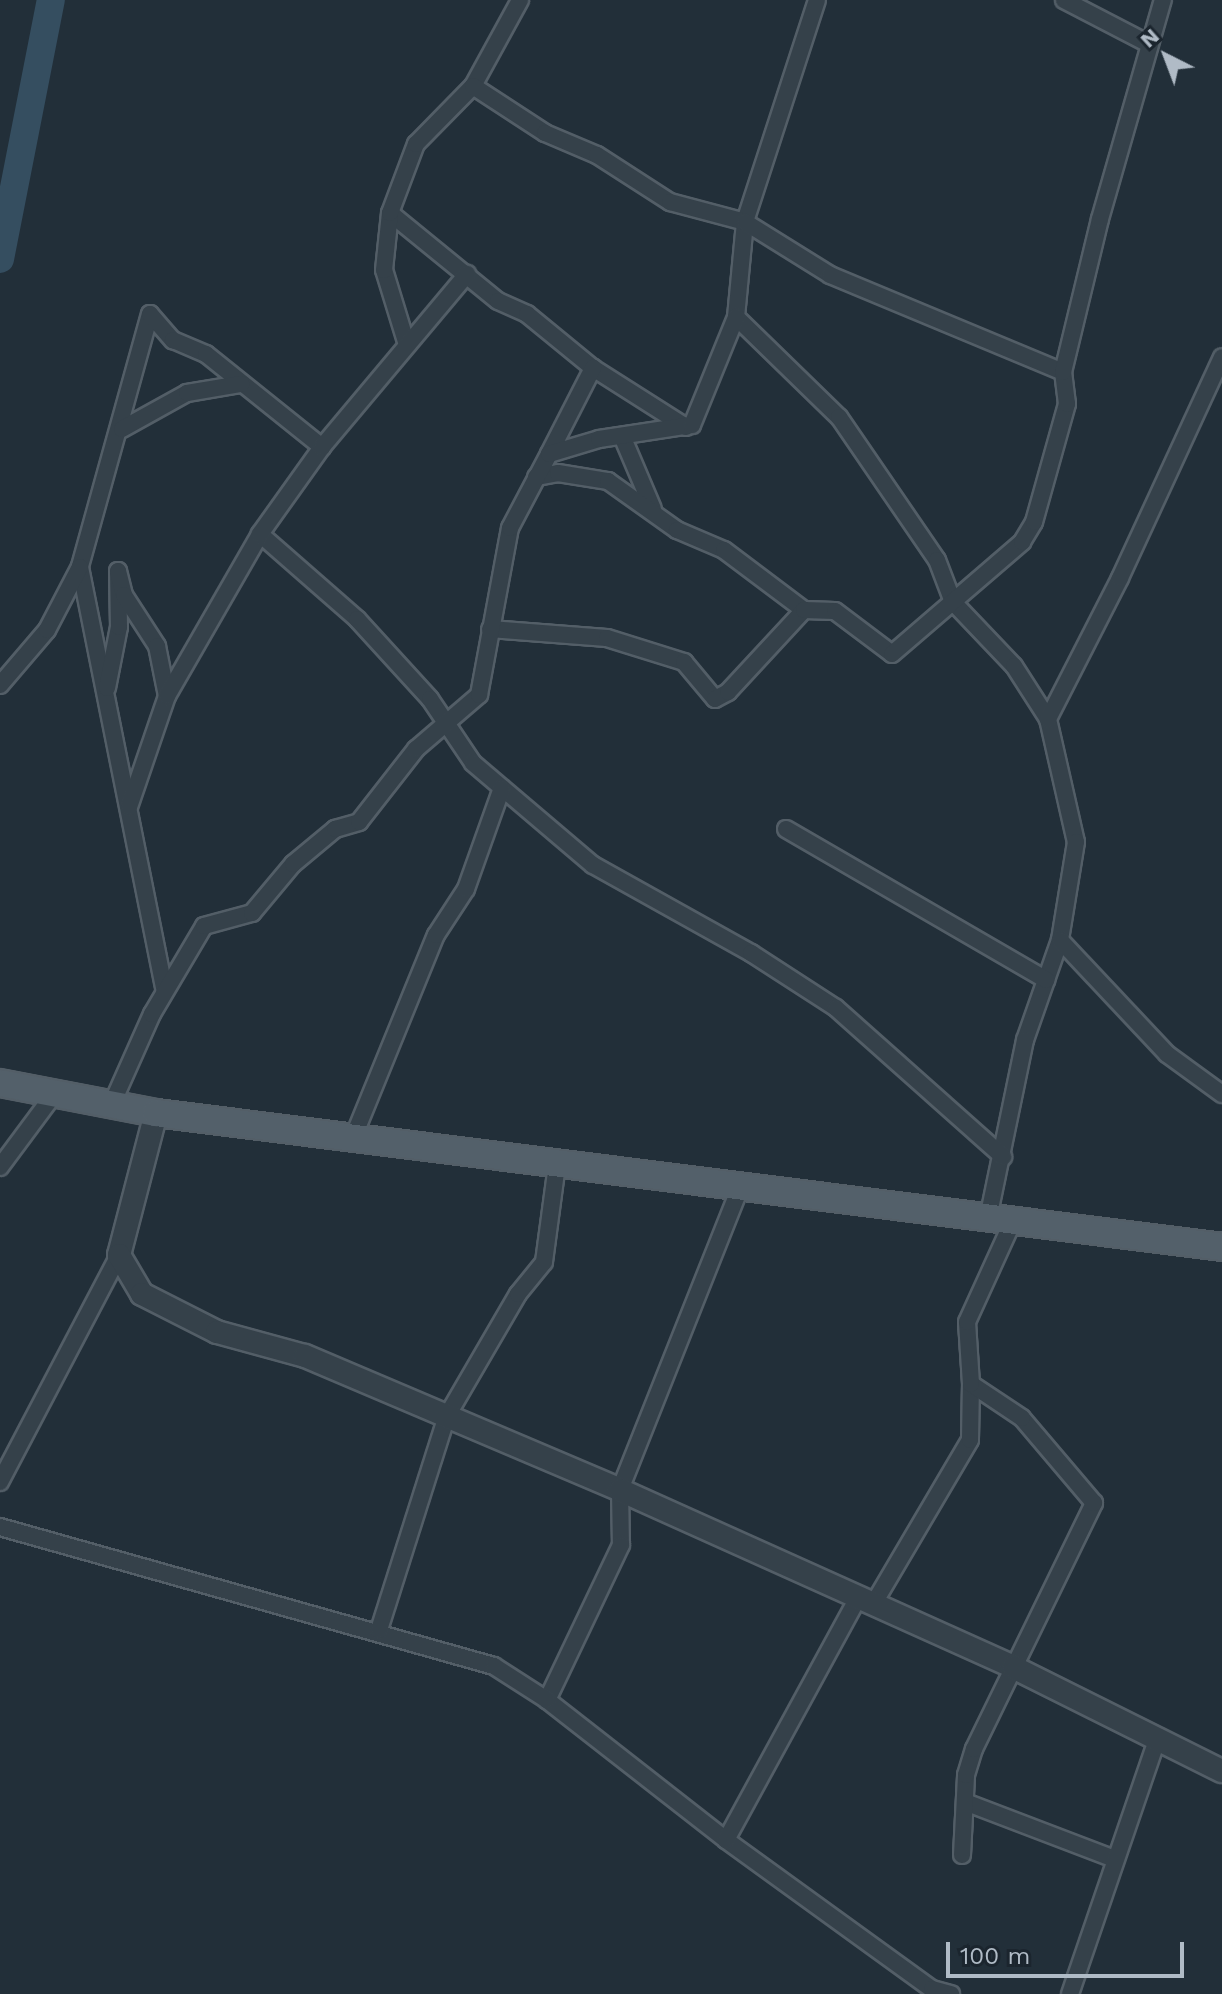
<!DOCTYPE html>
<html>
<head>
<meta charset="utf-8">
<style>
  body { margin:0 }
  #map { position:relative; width:1222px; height:1994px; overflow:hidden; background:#222f39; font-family:"Work Sans",sans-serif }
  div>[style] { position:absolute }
  .river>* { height:28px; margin:-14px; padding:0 14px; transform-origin:14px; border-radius:14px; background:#354e60 }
  .roads { filter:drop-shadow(2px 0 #535e67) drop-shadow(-2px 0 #535e67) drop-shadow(0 2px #535e67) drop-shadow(0 -2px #535e67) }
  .minor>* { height:16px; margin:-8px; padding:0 8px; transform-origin:8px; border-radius:8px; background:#35414a }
  .tertiary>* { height:22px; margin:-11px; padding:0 11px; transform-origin:11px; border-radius:11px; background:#35414a }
  .primary>* { height:26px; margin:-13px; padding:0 13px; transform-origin:13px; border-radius:13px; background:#53606a }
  span { translate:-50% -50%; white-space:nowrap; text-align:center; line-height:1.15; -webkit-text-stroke:8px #1b252e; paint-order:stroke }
  .north { position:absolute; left:1126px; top:16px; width:80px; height:80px; -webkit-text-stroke:6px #1b252e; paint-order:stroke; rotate:318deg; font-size:22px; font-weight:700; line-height:32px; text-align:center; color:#b0bbc6 }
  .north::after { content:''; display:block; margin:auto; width:28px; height:36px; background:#b0bbc6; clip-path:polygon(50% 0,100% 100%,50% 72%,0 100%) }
  .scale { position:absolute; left:946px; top:1942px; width:238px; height:36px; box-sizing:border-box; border:4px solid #b0bbc6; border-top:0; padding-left:10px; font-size:24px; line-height:28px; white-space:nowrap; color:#b0bbc6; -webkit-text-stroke:6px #1b252e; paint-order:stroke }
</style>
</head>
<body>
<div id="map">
  <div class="river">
    <div style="left:0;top:259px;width:264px;rotate:-78.9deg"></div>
  </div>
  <div class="roads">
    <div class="minor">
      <div style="left:817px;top:0;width:233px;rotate:108deg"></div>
      <div style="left:745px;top:222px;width:95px;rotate:95.4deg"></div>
      <div style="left:736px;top:317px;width:144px;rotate:44.2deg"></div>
      <div style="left:839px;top:417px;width:173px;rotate:55.6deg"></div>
      <div style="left:937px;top:560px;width:45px;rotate:69.1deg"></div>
      <div style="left:953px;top:602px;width:88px;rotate:46.4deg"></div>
      <div style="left:1014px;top:666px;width:63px;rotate:57.3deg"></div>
      <div style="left:1048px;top:719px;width:126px;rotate:77.2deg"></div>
      <div style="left:1076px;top:842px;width:99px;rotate:99.3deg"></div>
      <div style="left:1060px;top:940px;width:106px;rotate:109.3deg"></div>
      <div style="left:1025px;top:1040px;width:182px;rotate:101.7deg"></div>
      <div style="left:1064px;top:0;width:96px;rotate:27.4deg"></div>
      <div style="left:473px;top:86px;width:98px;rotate:-61.3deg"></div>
      <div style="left:390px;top:213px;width:139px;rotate:39.2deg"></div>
      <div style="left:498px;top:301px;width:32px;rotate:24deg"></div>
      <div style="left:527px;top:314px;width:85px;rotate:39.3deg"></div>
      <div style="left:593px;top:368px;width:110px;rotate:32.4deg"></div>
      <div style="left:150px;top:314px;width:263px;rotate:105.5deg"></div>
      <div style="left:80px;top:567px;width:432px;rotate:78.7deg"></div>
      <div style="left:150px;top:314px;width:35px;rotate:49deg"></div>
      <div style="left:173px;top:340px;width:36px;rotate:23deg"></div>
      <div style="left:206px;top:354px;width:149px;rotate:38.7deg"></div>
      <div style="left:407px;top:345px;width:78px;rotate:-107deg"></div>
      <div style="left:384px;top:270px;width:57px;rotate:-84deg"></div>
      <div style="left:390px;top:213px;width:74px;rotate:-69.4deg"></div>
      <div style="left:416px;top:144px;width:81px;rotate:-45.5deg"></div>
      <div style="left:473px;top:86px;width:86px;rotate:33.1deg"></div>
      <div style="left:545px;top:133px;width:56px;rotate:22.9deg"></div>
      <div style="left:597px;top:155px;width:87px;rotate:32.8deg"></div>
      <div style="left:670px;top:202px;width:78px;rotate:14.9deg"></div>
      <div style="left:745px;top:222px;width:100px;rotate:31.9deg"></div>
      <div style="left:830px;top:275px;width:252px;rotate:22.6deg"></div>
      <div style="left:122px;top:429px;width:74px;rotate:-29deg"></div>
      <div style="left:187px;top:393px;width:55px;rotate:-9.5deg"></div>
      <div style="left:622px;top:436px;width:79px;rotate:67deg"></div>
      <div style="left:549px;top:454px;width:97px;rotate:-62.9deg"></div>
      <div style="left:536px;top:477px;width:22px;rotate:-10deg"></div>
      <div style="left:558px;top:473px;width:51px;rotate:9.1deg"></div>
      <div style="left:608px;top:481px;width:85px;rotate:35.4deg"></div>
      <div style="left:677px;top:530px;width:51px;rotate:23.1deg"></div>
      <div style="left:724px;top:550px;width:100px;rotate:36.9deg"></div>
      <div style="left:260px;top:534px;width:129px;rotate:41.2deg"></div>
      <div style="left:357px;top:619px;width:108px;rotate:47.6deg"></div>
      <div style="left:430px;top:699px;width:77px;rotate:56.1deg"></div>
      <div style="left:473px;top:763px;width:157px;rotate:40.4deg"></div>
      <div style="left:593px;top:865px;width:181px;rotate:29.1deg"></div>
      <div style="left:751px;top:953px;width:101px;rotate:32.9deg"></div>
      <div style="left:836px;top:1008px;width:224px;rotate:41.7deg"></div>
      <div style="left:490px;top:629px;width:117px;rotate:4.4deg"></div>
      <div style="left:607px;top:638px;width:81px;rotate:17.3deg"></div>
      <div style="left:684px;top:662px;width:48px;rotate:50deg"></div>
      <div style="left:715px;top:699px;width:15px;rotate:-28deg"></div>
      <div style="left:728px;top:692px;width:112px;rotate:-47.2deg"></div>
      <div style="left:804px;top:610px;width:31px;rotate:2deg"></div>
      <div style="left:835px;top:611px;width:71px;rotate:37deg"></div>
      <div style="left:892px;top:654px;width:172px;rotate:-40.7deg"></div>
      <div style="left:1022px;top:542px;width:23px;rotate:-59deg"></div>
      <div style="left:1034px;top:522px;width:123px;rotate:-74.4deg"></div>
      <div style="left:1067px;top:404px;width:32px;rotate:-97deg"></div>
      <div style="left:1063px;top:372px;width:157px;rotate:-76.4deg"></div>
      <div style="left:1100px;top:219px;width:228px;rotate:-74deg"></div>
      <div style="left:0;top:685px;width:72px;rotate:-49.5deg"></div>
      <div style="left:47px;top:630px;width:71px;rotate:-62.4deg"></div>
      <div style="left:107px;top:688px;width:62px;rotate:-78.9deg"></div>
      <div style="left:119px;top:627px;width:56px;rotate:-91deg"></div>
      <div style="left:118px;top:571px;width:25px;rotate:76deg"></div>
      <div style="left:124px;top:595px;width:61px;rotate:57.1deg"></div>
      <div style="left:157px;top:646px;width:51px;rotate:78.7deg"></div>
      <div style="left:1048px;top:719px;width:158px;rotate:-62.9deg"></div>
      <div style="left:1120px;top:578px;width:243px;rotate:-65.2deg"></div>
      <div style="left:129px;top:807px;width:117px;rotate:-71.1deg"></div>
      <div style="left:167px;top:696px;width:187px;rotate:-60.1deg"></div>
      <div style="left:260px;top:534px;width:107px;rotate:-54.5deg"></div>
      <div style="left:322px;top:447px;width:226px;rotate:-50deg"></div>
      <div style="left:786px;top:829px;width:301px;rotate:30.1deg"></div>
      <div style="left:1060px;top:940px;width:156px;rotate:46.8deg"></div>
      <div style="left:1167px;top:1054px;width:68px;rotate:36deg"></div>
      <div style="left:111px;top:1106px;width:101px;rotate:-66deg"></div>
      <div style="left:152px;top:1014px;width:102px;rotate:-59.4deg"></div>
      <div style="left:204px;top:926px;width:50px;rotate:-15.2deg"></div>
      <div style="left:252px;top:913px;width:64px;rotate:-50.1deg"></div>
      <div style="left:293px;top:864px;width:55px;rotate:-39.8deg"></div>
      <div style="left:335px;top:829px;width:25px;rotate:-16deg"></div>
      <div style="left:359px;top:822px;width:93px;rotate:-52deg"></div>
      <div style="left:416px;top:749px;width:83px;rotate:-40.6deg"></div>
      <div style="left:479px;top:695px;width:170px;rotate:-79.5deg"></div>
      <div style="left:510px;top:528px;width:84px;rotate:-62.2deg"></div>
      <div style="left:549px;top:454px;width:52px;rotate:-16.7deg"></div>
      <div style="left:599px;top:439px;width:94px;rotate:-8.6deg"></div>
      <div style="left:692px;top:425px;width:117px;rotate:-67.8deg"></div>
      <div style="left:353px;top:1138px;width:219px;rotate:-67.8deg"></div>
      <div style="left:436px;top:935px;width:55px;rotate:-56.9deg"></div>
      <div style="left:466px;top:889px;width:107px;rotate:-70.4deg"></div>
      <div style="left:0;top:1167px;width:92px;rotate:-53.4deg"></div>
      <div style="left:740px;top:1188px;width:325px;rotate:111.7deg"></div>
      <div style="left:620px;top:1490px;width:55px;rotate:89deg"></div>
      <div style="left:621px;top:1545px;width:172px;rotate:115.5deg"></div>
      <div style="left:547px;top:1700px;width:227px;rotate:38deg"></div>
      <div style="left:726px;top:1840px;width:254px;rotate:35.9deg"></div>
      <div style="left:932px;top:1989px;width:20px;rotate:15deg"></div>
      <div style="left:0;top:1482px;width:256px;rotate:-62.3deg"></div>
      <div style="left:0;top:1527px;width:513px;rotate:15.72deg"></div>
      <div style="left:494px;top:1666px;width:63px;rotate:32.7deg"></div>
      <div style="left:874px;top:1603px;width:189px;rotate:-59.5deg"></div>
      <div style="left:970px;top:1440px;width:56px;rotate:-89deg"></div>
      <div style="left:379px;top:1630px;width:225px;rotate:-72.4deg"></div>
      <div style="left:447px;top:1416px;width:141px;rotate:-59.8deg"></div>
      <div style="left:518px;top:1294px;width:41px;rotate:-50.9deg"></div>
      <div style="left:544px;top:1262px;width:99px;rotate:-82.4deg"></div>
      <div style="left:965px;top:1802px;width:160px;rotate:20.9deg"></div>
      <div style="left:726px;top:1840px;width:276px;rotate:-61.4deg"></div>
      <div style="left:962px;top:1855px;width:80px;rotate:-87.1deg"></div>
      <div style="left:966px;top:1775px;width:27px;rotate:-73deg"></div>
      <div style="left:974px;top:1749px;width:274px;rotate:-64deg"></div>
      <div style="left:1094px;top:1503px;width:111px;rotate:-130.3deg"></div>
      <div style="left:1022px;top:1418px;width:61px;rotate:-146.3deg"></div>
      <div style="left:971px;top:1384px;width:62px;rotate:-93.7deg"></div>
      <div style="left:967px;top:1322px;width:111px;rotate:-65.5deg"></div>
      <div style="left:1070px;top:1994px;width:272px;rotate:-71.1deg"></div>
    </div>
    <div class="tertiary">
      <div style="left:156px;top:1113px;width:147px;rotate:104.6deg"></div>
      <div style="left:119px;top:1255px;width:45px;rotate:59.5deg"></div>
      <div style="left:142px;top:1294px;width:84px;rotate:26.9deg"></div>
      <div style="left:217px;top:1332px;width:91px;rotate:15.3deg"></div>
      <div style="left:305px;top:1356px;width:342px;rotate:23deg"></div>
      <div style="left:620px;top:1490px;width:431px;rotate:24.2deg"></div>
      <div style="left:1013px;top:1667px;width:233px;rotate:26.5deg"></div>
    </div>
    <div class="primary">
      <div style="left:0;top:1083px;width:159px;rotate:10.9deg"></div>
      <div style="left:156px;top:1113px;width:1074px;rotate:7.16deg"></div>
    </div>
  </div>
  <div class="north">N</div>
  <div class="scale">100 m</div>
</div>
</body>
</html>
